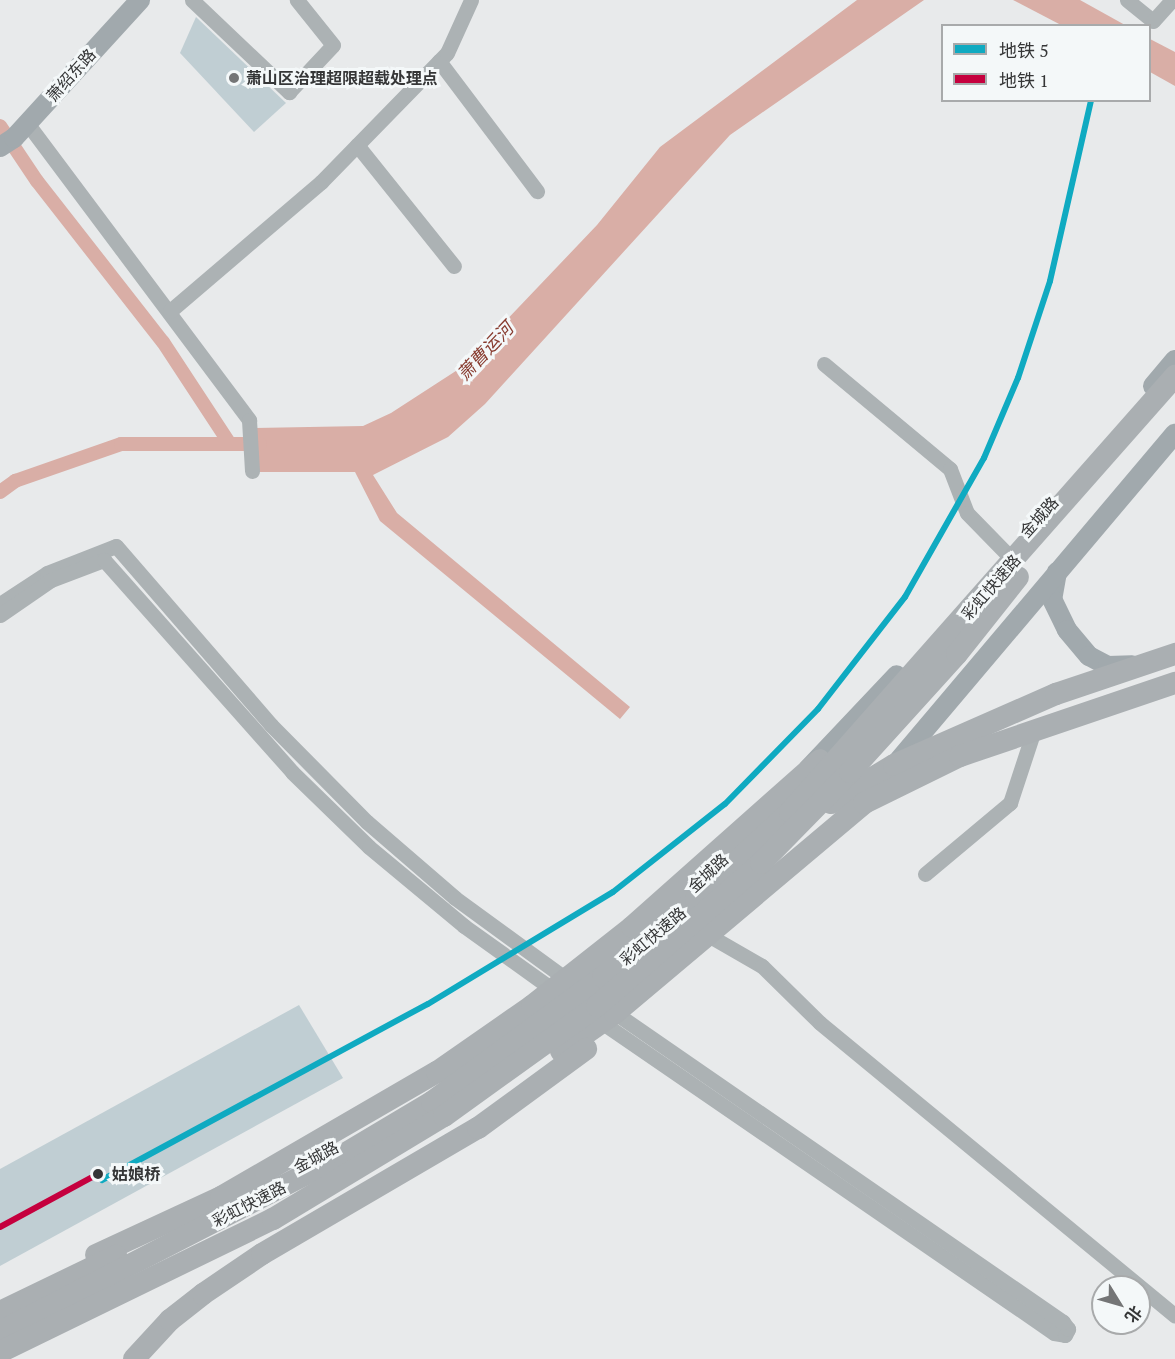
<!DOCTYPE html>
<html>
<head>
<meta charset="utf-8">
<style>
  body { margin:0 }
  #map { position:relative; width:1175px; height:1359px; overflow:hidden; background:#e8eaeb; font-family:"PT Serif","Noto Sans SC",serif }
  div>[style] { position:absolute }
  .water>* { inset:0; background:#d9aea6 }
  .canal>* { height:14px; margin:-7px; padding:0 7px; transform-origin:7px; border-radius:7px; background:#d9aea6 }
  .building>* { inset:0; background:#c0ced3 }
  .minor>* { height:15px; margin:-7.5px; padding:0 7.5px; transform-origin:7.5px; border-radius:7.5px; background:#acb2b4 }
  .major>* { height:20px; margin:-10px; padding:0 10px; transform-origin:10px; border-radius:10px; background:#a1a9ad }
  .highway>* { height:22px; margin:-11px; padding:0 11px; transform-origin:11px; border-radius:11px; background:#aaafb2 }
  .metro-1>* { height:6px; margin:-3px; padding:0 3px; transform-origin:3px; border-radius:3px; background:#0faac1 }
  .metro-2>* { height:6px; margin:-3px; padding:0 3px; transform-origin:3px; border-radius:3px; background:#c5003e }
  .dots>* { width:16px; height:16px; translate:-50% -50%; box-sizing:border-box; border:3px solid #f4f8f9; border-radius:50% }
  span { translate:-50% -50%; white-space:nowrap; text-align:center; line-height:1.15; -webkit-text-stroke:6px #f4f8f9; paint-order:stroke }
  .street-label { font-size:16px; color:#353637 }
  .poi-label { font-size:16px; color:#353637; font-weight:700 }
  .left { translate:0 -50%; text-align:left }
  .stop-label { font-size:16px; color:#353637; font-weight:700 }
  .water-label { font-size:18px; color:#883c30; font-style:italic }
  .legend { position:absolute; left:941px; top:24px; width:210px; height:78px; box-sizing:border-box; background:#f4f8f9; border:2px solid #a8aaab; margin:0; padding:8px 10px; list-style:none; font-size:18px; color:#353637 }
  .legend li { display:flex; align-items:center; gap:12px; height:30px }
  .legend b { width:30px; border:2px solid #a8aaab }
  .north { position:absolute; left:1091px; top:1275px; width:60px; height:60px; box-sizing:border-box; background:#f4f8f9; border:2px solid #a8aaab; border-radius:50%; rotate:127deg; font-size:16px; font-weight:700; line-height:24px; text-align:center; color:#353637 }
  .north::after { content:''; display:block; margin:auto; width:21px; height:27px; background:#747576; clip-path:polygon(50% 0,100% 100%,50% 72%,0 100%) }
</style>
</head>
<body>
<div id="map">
  <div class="water">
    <div style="clip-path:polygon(857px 0,924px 0,730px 135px,485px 404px,448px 437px,373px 475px,397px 513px,630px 707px,620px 719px,380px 521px,355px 472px,256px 472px,255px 428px,363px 426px,391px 413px,462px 367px,597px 225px,660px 147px)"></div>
    <div style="clip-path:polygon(1013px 0,1080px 0,1125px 25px,1061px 25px)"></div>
    <div style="clip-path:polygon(1150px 39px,1175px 52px,1175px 86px,1150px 72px)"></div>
  </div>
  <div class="canal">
    <div style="left:0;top:126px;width:66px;rotate:56.1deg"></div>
    <div style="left:37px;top:181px;width:204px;rotate:52deg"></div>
    <div style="left:163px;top:342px;width:122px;rotate:56.7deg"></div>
    <div style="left:0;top:492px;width:19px;rotate:-36deg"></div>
    <div style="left:15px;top:481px;width:112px;rotate:-19.2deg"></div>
    <div style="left:121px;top:444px;width:139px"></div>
  </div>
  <div class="building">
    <div style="clip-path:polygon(196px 17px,286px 103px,254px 132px,180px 53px)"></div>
    <div style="clip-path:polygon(299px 1005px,343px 1078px,0 1266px,0 1169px)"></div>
  </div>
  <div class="minor">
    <div style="left:192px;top:0;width:134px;rotate:43.5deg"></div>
    <div style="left:289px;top:92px;width:64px;rotate:-46.9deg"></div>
    <div style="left:333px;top:45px;width:58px;rotate:-128.7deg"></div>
    <div style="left:1127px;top:0;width:33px;rotate:39deg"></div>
    <div style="left:1153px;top:21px;width:28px;rotate:-48deg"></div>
    <div style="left:439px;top:61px;width:163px;rotate:53deg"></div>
    <div style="left:27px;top:123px;width:371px;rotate:53.2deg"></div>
    <div style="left:249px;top:420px;width:51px;rotate:86.6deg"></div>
    <div style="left:357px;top:145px;width:155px;rotate:51.3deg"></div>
    <div style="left:170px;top:311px;width:199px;rotate:-40.5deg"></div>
    <div style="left:321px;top:182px;width:180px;rotate:-45.7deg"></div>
    <div style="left:447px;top:53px;width:58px;rotate:-65.6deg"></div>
    <div style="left:824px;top:364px;width:164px;rotate:39.8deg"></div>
    <div style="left:950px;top:469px;width:47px;rotate:68.9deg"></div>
    <div style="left:967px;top:513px;width:57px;rotate:45.7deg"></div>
    <div style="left:0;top:604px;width:56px;rotate:-33.4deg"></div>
    <div style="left:47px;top:573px;width:74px;rotate:-21.4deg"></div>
    <div style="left:116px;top:546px;width:237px;rotate:49.1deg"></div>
    <div style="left:271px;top:725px;width:136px;rotate:45.3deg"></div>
    <div style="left:367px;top:822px;width:116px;rotate:40.8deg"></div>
    <div style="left:455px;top:898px;width:146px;rotate:36.1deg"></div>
    <div style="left:0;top:615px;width:62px;rotate:-34.5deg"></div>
    <div style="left:51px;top:580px;width:57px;rotate:-20.7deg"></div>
    <div style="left:104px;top:560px;width:283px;rotate:48.4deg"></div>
    <div style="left:292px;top:772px;width:107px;rotate:44.2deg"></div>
    <div style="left:369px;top:847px;width:124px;rotate:39.7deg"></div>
    <div style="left:464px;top:926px;width:117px;rotate:35.6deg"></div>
    <div style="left:925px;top:874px;width:111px;rotate:-39.9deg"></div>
    <div style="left:1010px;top:803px;width:77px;rotate:-71.8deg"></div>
    <div style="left:715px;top:939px;width:54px;rotate:29.9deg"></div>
    <div style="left:762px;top:966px;width:81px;rotate:44.5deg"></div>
    <div style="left:820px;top:1023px;width:460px;rotate:39.5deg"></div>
    <div style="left:597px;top:1019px;width:554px;rotate:34.49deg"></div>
    <div style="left:1054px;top:1333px;width:11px;rotate:10deg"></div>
    <div style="left:1065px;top:1335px;width:7px;rotate:-63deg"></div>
    <div style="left:1068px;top:1329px;width:9px;rotate:-126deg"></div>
    <div style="left:1063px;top:1322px;width:553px;rotate:-145.39deg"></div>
  </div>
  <div class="major">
    <div style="left:0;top:147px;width:17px;rotate:-33deg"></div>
    <div style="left:14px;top:138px;width:187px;rotate:-47.6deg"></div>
    <div style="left:1153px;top:386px;width:34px;rotate:-50deg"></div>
    <div style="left:1057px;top:572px;width:27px;rotate:100deg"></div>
    <div style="left:1052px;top:599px;width:34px;rotate:64deg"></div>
    <div style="left:1067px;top:630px;width:34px;rotate:50deg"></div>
    <div style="left:1089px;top:656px;width:21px;rotate:28deg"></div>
    <div style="left:1108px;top:666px;width:24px;rotate:-2deg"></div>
    <div style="left:894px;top:766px;width:435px;rotate:-49.8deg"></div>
    <div style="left:808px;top:769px;width:129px;rotate:-46.6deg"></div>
  </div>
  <div class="highway">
    <div style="left:831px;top:803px;width:74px;rotate:-31.1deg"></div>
    <div style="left:894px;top:765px;width:177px;rotate:-23.7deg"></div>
    <div style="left:1056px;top:694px;width:126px;rotate:-18.6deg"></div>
    <div style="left:561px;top:1051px;width:66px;rotate:-35.1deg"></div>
    <div style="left:615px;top:1013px;width:326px;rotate:-40.1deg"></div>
    <div style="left:864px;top:803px;width:107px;rotate:-26.1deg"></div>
    <div style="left:960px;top:756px;width:227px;rotate:-18.8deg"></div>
    <div style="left:96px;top:1255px;width:138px;rotate:-24.9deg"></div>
    <div style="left:221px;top:1197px;width:250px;rotate:-30.1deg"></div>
    <div style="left:437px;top:1072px;width:116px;rotate:-34.8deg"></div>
    <div style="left:532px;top:1006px;width:127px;rotate:-38.3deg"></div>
    <div style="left:632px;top:927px;width:251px;rotate:-41.6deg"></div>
    <div style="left:0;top:1312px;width:129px;rotate:-25.8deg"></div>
    <div style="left:0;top:1332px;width:386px;rotate:-27.3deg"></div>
    <div style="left:343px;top:1155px;width:104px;rotate:-30.8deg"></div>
    <div style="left:432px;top:1102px;width:212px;rotate:-36.2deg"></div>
    <div style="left:603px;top:977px;width:121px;rotate:-40deg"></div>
    <div style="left:696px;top:899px;width:128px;rotate:-42.8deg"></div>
    <div style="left:790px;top:812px;width:582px;rotate:-48.55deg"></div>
    <div style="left:0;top:1352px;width:304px;rotate:-26deg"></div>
    <div style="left:273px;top:1219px;width:200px;rotate:-31.1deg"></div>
    <div style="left:444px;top:1116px;width:188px;rotate:-35.7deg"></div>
    <div style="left:597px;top:1006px;width:218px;rotate:-41.1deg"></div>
    <div style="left:761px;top:863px;width:127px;rotate:-45.6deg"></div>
    <div style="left:850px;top:772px;width:159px;rotate:-47.8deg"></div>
    <div style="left:957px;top:654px;width:98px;rotate:-51.6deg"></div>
    <div style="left:134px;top:1359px;width:53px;rotate:-47.3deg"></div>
    <div style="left:170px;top:1320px;width:42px;rotate:-38.2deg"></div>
    <div style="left:203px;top:1294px;width:71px;rotate:-34.1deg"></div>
    <div style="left:262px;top:1254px;width:250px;rotate:-30.3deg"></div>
    <div style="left:478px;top:1128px;width:134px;rotate:-36.2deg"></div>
  </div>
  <div class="metro-1">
    <div style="left:102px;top:1180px;width:370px;rotate:-28.4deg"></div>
    <div style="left:428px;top:1004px;width:216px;rotate:-31.2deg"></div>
    <div style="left:613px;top:892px;width:142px;rotate:-38.2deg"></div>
    <div style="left:725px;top:804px;width:133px;rotate:-45.6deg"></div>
    <div style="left:818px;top:709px;width:142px;rotate:-52.2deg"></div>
    <div style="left:905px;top:597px;width:160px;rotate:-60.4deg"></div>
    <div style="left:984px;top:458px;width:87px;rotate:-67deg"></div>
    <div style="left:1018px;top:378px;width:102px;rotate:-71.7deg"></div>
    <div style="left:1050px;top:281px;width:186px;rotate:-77.2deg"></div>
  </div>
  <div class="metro-2">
    <div style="left:0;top:1227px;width:111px;rotate:-28.4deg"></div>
  </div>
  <div class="dots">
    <div style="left:234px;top:78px;background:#747576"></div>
    <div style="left:98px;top:1174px;background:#353637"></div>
  </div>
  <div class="street-label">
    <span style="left:71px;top:75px;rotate:-48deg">萧绍东路</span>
    <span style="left:1039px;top:517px;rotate:-48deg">金城路</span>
    <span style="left:991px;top:587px;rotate:-49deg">彩虹快速路</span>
    <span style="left:708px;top:873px;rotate:-43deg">金城路</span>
    <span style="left:653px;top:936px;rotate:-40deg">彩虹快速路</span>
    <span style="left:316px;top:1157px;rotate:-28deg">金城路</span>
    <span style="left:249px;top:1204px;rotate:-27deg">彩虹快速路</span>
  </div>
  <div class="poi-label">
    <span class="left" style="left:246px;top:78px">萧山区治理超限超载处理点</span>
  </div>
  <div class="stop-label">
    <span class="left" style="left:112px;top:1174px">姑娘桥</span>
  </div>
  <div class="water-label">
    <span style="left:485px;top:351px;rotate:-47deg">萧曹运河</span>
  </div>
  <ul class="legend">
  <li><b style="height:8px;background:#0faac1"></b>地铁 5</li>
  <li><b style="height:8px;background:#c5003e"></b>地铁 1</li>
  </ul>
  <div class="north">北</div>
</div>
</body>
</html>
